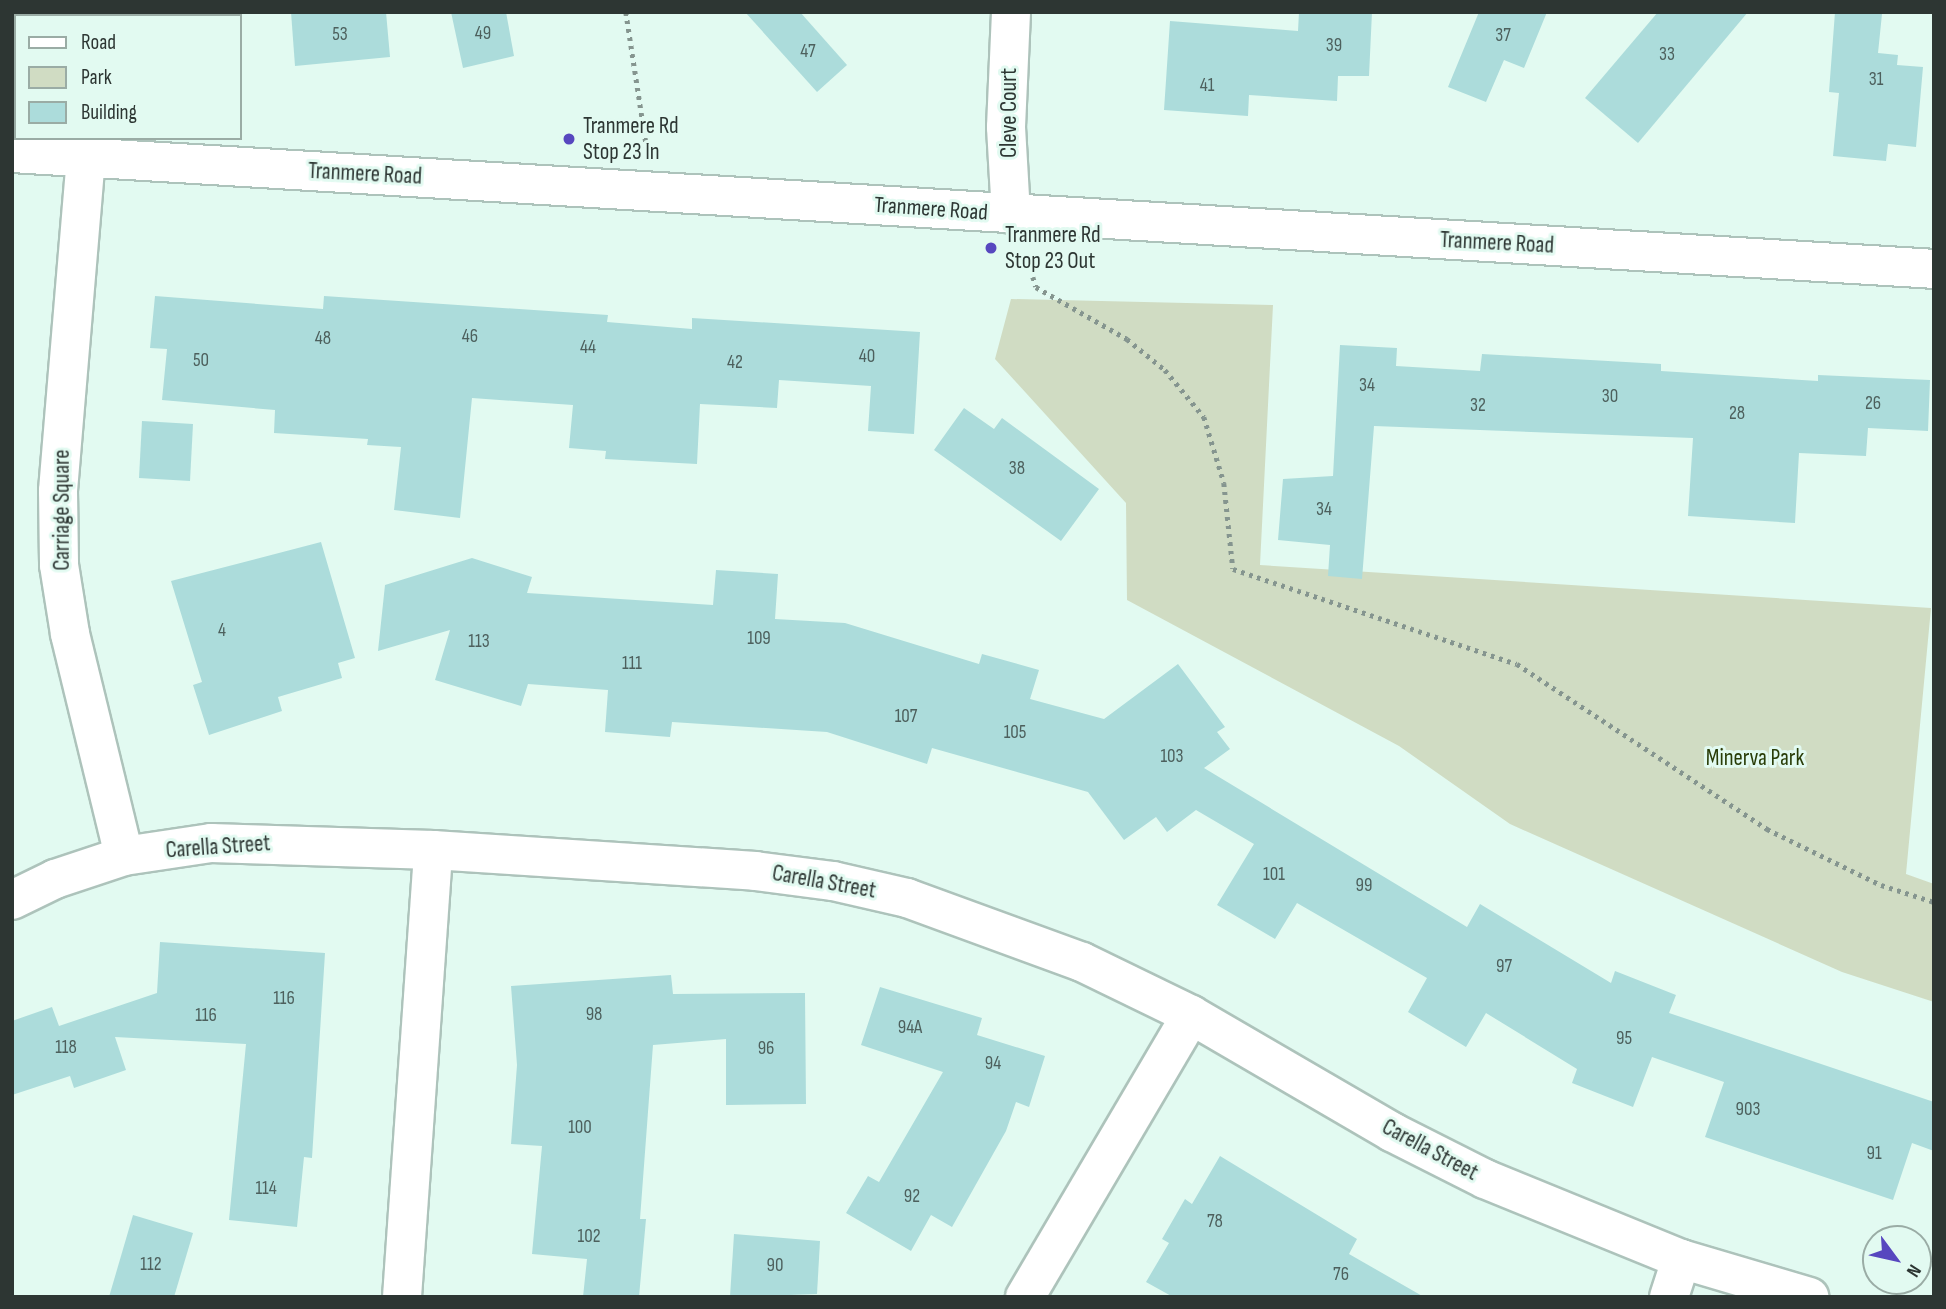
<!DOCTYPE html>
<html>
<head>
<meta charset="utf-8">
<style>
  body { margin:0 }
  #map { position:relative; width:1946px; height:1309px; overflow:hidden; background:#e2faf1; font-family:"Sofia Sans Condensed",sans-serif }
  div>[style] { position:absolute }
  .green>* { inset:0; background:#d0dcc3 }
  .building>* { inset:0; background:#acdcdb }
  .path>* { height:4.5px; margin-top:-2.25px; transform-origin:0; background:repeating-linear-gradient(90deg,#85958f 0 3.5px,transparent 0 8.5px) }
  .roads { filter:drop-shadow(2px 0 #adc3bb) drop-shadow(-2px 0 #adc3bb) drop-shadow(0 2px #adc3bb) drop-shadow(0 -2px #adc3bb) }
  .minor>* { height:38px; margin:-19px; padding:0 19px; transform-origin:19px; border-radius:19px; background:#fff }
  .tertiary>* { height:38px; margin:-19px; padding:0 19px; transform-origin:19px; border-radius:19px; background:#fff }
  .dots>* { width:19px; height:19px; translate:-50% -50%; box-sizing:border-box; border:4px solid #e2faf1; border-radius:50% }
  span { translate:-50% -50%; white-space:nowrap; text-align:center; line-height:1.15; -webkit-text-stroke:6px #e2faf1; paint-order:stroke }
  .number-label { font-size:19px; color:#4d605d }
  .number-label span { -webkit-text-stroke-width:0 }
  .street-label { font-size:23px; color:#2d3633 }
  .poi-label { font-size:23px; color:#2d3633 }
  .left { translate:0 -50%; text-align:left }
  .park-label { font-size:23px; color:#293d08 }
  .frame { position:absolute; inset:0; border:14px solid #2d3633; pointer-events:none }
  .legend { position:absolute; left:14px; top:14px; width:228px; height:126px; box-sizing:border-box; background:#e2faf1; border:2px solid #9aaca5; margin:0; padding:9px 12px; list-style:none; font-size:21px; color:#2d3633 }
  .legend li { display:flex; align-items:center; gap:14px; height:35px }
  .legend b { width:35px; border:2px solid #9aaca5 }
  .north { position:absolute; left:1862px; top:1225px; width:70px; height:70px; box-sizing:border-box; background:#e2faf1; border:2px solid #9aaca5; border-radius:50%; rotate:123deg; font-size:19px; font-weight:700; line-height:28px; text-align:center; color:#2d3633 }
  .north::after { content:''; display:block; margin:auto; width:24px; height:32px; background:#5747bf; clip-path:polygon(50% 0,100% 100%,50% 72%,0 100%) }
</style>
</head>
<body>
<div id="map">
  <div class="green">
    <div style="clip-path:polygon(1011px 299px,1273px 305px,1260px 565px,1931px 608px,1906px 874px,1934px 884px,1934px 1002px,1842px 972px,1510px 824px,1399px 746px,1127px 600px,1126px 503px,995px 359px)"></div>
  </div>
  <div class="building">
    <div style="clip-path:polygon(291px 12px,386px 12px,390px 57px,295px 66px)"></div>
    <div style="clip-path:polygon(451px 12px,506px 12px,514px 56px,463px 68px)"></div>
    <div style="clip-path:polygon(745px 12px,800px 12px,847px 65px,817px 92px)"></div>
    <div style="clip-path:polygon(1299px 12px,1372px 12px,1369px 76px,1338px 76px,1337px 101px,1249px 95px,1248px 116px,1164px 110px,1170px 21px,1298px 31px)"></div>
    <div style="clip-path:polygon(1479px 12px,1547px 12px,1524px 68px,1504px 60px,1486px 102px,1448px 87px)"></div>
    <div style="clip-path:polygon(1658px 12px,1748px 12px,1638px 143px,1585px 98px)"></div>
    <div style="clip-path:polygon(1835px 12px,1882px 14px,1878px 53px,1898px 55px,1897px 65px,1923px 67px,1916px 147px,1888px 144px,1886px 161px,1833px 156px,1839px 93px,1829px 92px)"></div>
    <div style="clip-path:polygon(155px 296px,323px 309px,324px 296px,608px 315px,607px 322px,692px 329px,692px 318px,920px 332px,914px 434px,868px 431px,871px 386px,779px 380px,777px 408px,700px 404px,697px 464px,605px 459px,606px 451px,569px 448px,573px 405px,472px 398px,460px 518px,394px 510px,401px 447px,367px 445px,368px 439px,274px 433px,275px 410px,162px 400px,167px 349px,150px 348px)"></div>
    <div style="clip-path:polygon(1340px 345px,1397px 348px,1396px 366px,1480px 371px,1482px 354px,1661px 364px,1661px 371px,1818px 381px,1818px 375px,1930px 380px,1928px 431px,1868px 428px,1866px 456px,1799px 453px,1795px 523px,1688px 516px,1693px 438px,1374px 426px,1362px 579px,1328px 576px,1330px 545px,1278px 540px,1283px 479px,1333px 476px)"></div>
    <div style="clip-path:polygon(964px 408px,994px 429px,1002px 418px,1099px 489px,1061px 541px,934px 450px)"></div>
    <div style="clip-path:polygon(142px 421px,193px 424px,190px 481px,139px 478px)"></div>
    <div style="clip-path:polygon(321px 542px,355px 658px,338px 663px,342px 678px,278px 697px,282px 711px,209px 735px,193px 685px,202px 682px,171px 581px)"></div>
    <div style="clip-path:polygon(472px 558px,532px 577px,527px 593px,713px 605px,716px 570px,778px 574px,775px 619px,845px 623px,979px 664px,982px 654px,1039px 670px,1030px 699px,1104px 719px,1178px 664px,1225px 727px,1217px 732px,1230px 749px,1204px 768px,1467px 927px,1480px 904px,1611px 983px,1615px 971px,1676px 995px,1669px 1013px,1934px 1102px,1934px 1151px,1912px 1143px,1893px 1200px,1705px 1137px,1724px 1082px,1652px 1057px,1633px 1107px,1572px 1083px,1577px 1069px,1486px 1013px,1466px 1047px,1408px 1012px,1427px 978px,1297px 903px,1275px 939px,1217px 905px,1254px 844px,1196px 810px,1167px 832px,1156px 817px,1124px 840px,1088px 792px,932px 748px,927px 764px,827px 732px,672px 722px,670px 737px,605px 732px,608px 690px,528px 684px,521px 706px,435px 680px,450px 630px,378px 651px,385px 585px)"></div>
    <div style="clip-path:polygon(160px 942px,325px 953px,312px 1158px,304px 1157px,297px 1227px,229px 1220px,246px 1044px,115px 1037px,126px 1070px,74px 1088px,70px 1076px,12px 1095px,12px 1021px,52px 1007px,59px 1026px,157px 993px)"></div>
    <div style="clip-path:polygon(671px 975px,673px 994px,805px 993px,806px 1104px,726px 1105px,726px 1039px,653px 1045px,640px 1219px,646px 1219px,639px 1297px,583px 1297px,587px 1259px,532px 1254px,542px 1146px,511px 1144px,517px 1065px,511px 986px)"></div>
    <div style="clip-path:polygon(880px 987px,982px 1018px,977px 1035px,1045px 1056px,1029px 1107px,1016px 1102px,1006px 1131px,952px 1227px,931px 1215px,911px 1251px,846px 1213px,868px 1176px,879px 1182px,943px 1072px,861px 1045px)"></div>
    <div style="clip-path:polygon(1220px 1156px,1357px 1239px,1349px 1254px,1424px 1297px,1173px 1297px,1146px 1282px,1169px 1243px,1162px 1239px,1185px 1199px,1192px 1204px)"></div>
    <div style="clip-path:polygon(133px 1215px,193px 1233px,174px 1297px,109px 1297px)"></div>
    <div style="clip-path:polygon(734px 1234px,820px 1241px,817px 1294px,730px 1297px)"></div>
  </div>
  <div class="path">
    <div style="left:626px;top:12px;width:139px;rotate:81.3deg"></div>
    <div style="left:1033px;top:277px;width:10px;rotate:73deg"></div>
    <div style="left:1036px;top:287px;width:105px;rotate:29.7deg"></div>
    <div style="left:1127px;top:339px;width:49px;rotate:39.2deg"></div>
    <div style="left:1165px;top:370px;width:61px;rotate:50.3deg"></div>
    <div style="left:1204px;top:417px;width:69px;rotate:73.1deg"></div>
    <div style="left:1224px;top:483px;width:86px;rotate:84deg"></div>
    <div style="left:1233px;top:569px;width:299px;rotate:18.5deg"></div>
    <div style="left:1517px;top:664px;width:300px;rotate:33.4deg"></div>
    <div style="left:1767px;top:829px;width:127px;rotate:26.2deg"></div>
    <div style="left:1881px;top:885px;width:56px;rotate:17.8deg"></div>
  </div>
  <div class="roads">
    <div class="minor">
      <div style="left:86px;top:157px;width:335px;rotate:94.8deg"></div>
      <div style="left:58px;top:491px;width:74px;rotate:89.2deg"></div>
      <div style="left:59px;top:565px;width:70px;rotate:80.9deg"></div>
      <div style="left:70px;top:634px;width:228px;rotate:76.3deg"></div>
      <div style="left:1011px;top:214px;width:87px;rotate:-93.3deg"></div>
      <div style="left:1006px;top:127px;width:115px;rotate:-87.5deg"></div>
      <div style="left:12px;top:900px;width:48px;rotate:-26deg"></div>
      <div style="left:55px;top:879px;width:73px;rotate:-18.4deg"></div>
      <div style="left:124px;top:856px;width:88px;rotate:-8.5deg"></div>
      <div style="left:211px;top:843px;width:222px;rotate:1.8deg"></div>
      <div style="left:433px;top:850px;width:323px;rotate:3.7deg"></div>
      <div style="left:755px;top:871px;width:79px;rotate:7.3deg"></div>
      <div style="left:833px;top:881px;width:76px;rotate:12.9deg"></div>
      <div style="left:907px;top:898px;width:186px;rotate:20.1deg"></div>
      <div style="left:1082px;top:962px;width:121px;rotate:25.9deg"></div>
      <div style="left:1191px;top:1015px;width:233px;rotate:30.2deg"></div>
      <div style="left:1392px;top:1132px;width:104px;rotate:26.8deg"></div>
      <div style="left:1485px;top:1179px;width:212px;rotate:22.2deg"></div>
      <div style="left:1681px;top:1259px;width:134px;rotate:16.5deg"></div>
      <div style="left:402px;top:1297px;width:448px;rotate:-86deg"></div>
      <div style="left:1025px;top:1297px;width:327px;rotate:-59.5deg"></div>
      <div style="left:1669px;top:1297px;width:40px;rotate:-72deg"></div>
    </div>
    <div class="tertiary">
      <div style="left:12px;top:153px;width:1925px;rotate:3.45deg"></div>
    </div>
  </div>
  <div class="dots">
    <div style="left:569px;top:139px;background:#5747bf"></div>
    <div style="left:991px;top:248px;background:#5747bf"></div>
  </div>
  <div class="number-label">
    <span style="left:483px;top:34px">49</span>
    <span style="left:340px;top:35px">53</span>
    <span style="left:1503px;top:36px">37</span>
    <span style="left:1334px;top:46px">39</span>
    <span style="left:808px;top:52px">47</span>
    <span style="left:1667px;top:55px">33</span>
    <span style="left:1876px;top:80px">31</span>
    <span style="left:1207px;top:86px">41</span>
    <span style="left:470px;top:337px">46</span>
    <span style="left:323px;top:339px">48</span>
    <span style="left:588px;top:348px">44</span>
    <span style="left:867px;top:357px">40</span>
    <span style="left:201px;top:361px">50</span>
    <span style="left:735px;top:363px">42</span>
    <span style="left:1367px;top:386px">34</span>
    <span style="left:1610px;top:397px">30</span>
    <span style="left:1873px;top:404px">26</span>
    <span style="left:1478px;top:406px">32</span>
    <span style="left:1737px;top:414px">28</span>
    <span style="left:1017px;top:469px">38</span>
    <span style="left:1324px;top:510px">34</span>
    <span style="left:222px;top:631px">4</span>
    <span style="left:759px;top:639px">109</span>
    <span style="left:479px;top:642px">113</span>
    <span style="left:632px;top:664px">111</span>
    <span style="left:906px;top:717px">107</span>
    <span style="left:1015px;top:733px">105</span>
    <span style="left:1172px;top:757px">103</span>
    <span style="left:1274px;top:875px">101</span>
    <span style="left:1364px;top:886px">99</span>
    <span style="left:1504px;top:967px">97</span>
    <span style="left:284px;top:999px">116</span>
    <span style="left:594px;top:1015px">98</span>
    <span style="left:206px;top:1016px">116</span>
    <span style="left:910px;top:1028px">94A</span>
    <span style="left:1624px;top:1039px">95</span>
    <span style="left:66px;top:1048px">118</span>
    <span style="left:766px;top:1049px">96</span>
    <span style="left:993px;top:1064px">94</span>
    <span style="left:1748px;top:1110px">903</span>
    <span style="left:580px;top:1128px">100</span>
    <span style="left:1874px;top:1154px">91</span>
    <span style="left:266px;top:1189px">114</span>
    <span style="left:912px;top:1197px">92</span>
    <span style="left:1215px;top:1222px">78</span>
    <span style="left:589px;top:1237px">102</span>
    <span style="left:151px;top:1265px">112</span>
    <span style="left:775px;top:1266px">90</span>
    <span style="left:1341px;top:1275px">76</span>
  </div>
  <div class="street-label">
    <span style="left:1009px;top:113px;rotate:-90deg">Cleve Court</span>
    <span style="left:365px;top:174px;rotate:3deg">Tranmere Road</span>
    <span style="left:931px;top:209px;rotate:4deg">Tranmere Road</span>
    <span style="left:1497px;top:243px;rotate:3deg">Tranmere Road</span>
    <span style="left:62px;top:510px;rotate:-90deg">Carriage Square</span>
    <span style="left:218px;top:847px;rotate:-4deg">Carella Street</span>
    <span style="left:824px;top:882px;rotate:10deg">Carella Street</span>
    <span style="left:1430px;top:1150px;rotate:28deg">Carella Street</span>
  </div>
  <div class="poi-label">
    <span class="left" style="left:583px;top:139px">Tranmere Rd<br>Stop 23 In</span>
    <span class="left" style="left:1005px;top:248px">Tranmere Rd<br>Stop 23 Out</span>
  </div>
  <div class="park-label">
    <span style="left:1755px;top:758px">Minerva Park</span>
  </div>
  <div class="frame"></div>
  <ul class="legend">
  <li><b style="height:9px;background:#fff"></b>Road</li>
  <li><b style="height:19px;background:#d0dcc3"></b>Park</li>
  <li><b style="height:19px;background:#acdcdb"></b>Building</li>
  </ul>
  <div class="north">N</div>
</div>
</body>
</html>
